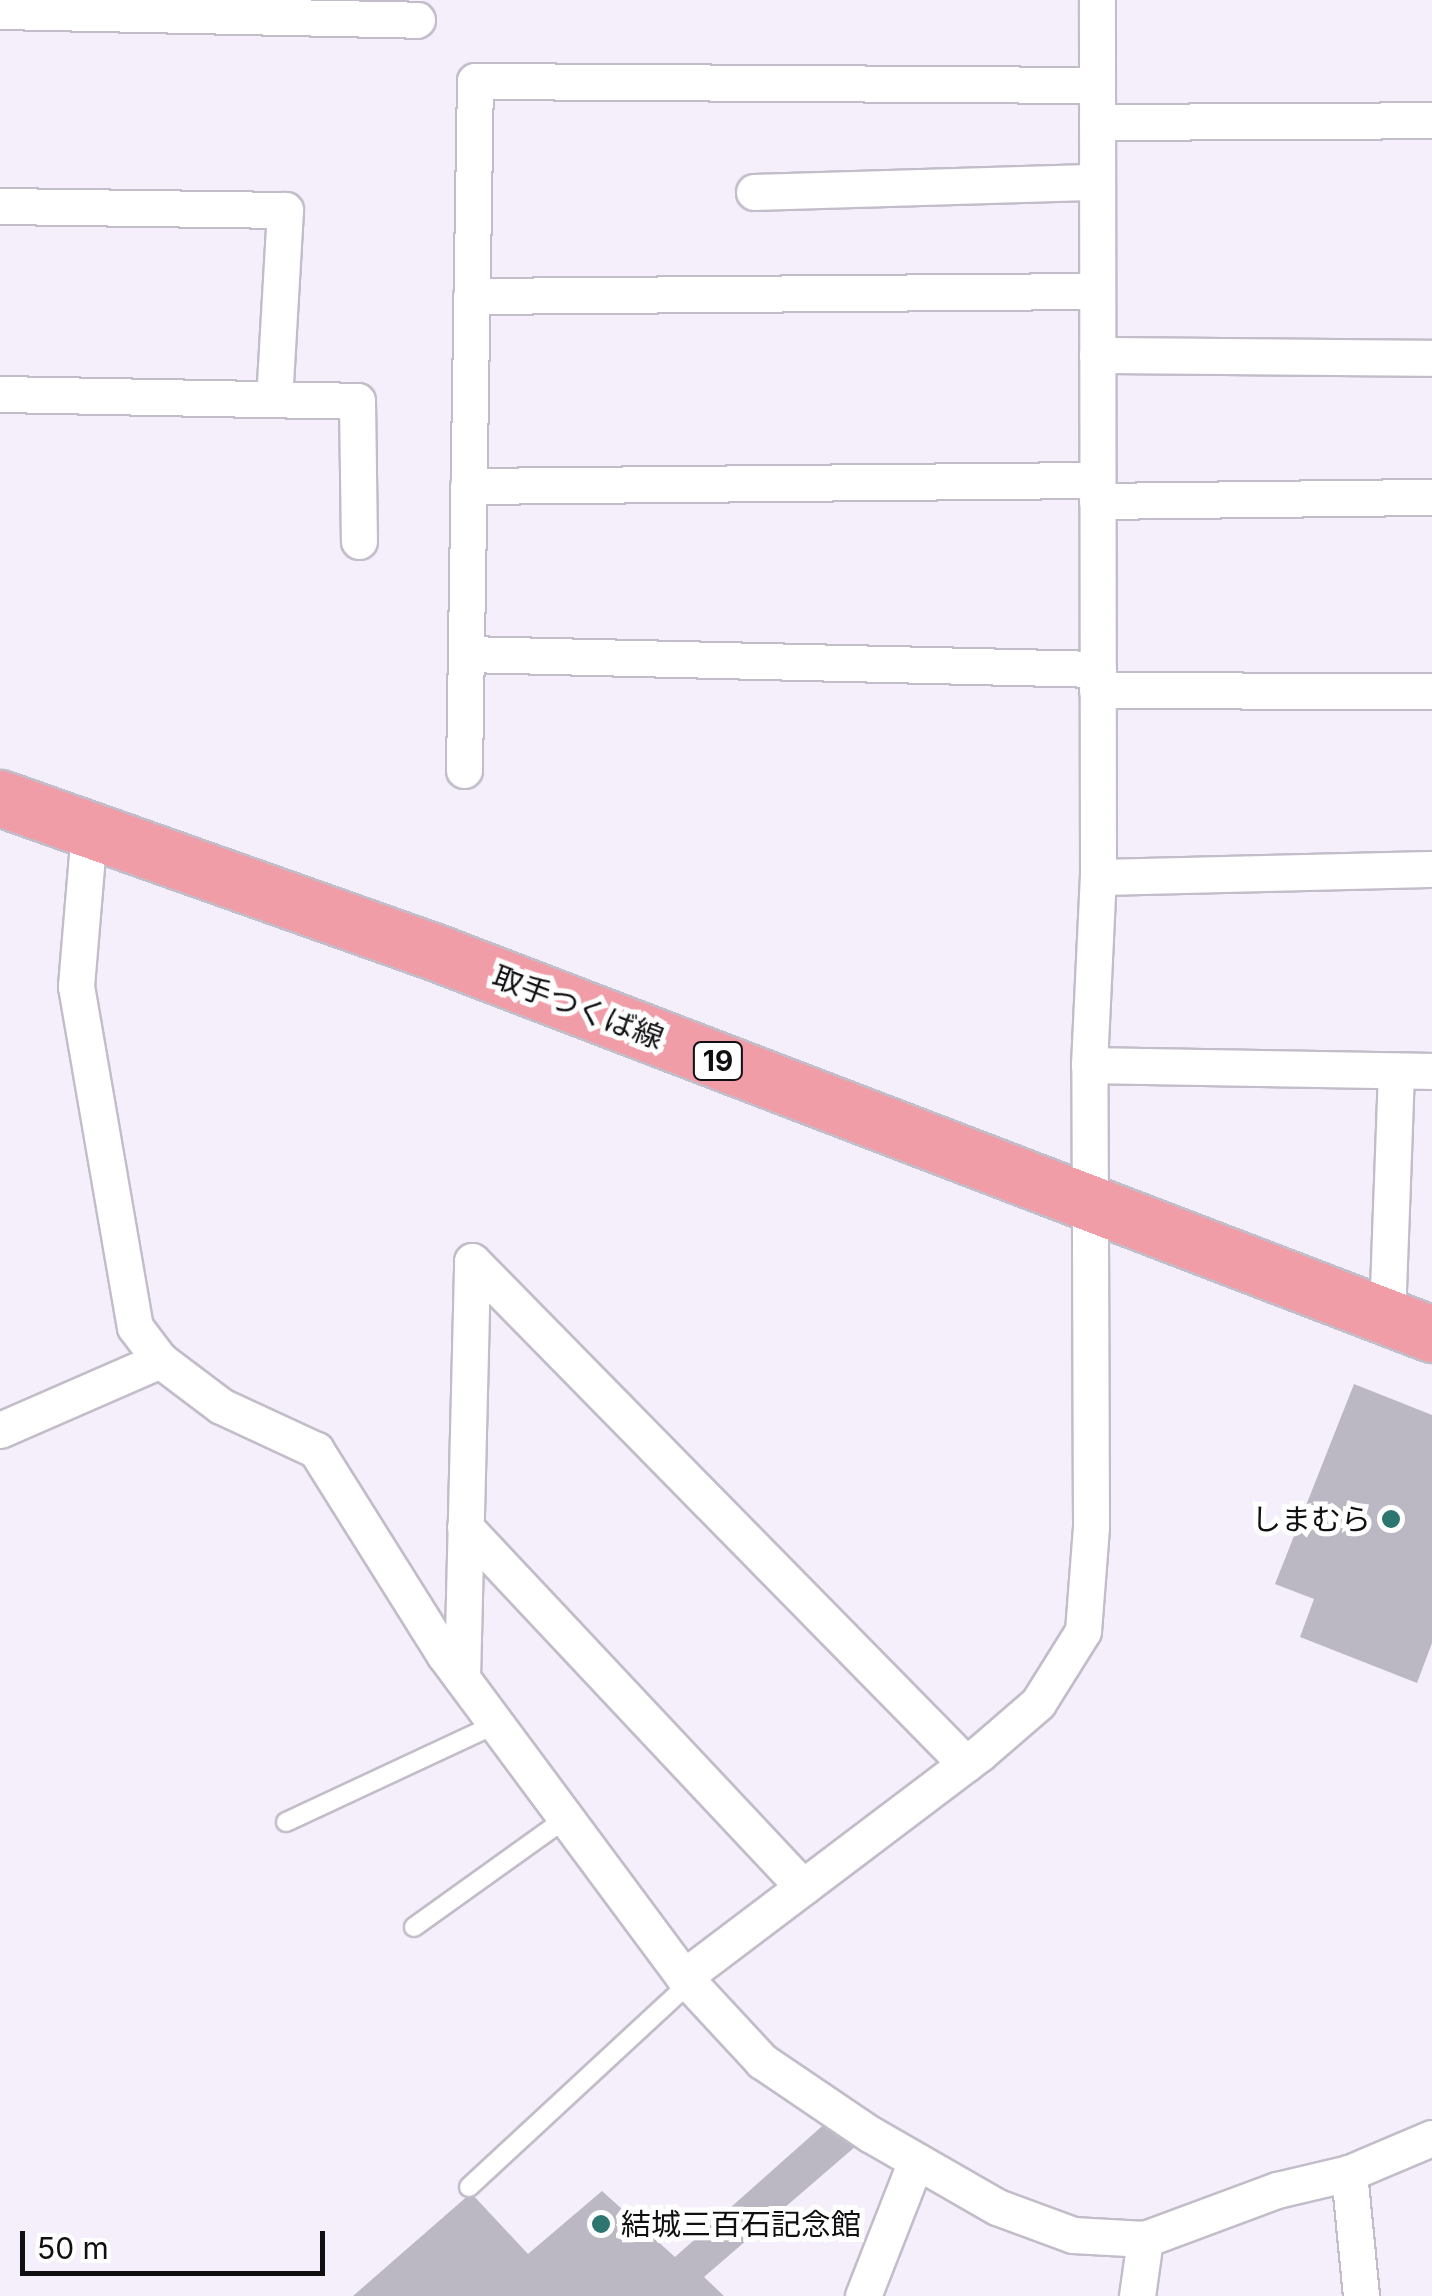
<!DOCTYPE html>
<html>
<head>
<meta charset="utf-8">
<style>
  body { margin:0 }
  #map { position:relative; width:1432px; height:2296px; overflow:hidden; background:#f4effb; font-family:Inter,"Noto Sans JP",sans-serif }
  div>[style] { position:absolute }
  .building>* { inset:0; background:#bcb8c3 }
  .roads { filter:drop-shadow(2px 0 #c2bdc9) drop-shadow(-2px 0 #c2bdc9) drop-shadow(0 2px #c2bdc9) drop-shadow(0 -2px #c2bdc9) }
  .lane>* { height:18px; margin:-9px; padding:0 9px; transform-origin:9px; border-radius:9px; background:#fff }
  .street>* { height:35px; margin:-17.5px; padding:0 17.5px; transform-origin:17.5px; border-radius:17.5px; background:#fff }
  .primary>* { height:55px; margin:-27.5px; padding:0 27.5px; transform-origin:27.5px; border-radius:27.5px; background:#f19da7 }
  .dots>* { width:28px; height:28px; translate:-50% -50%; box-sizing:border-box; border:5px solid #fff; border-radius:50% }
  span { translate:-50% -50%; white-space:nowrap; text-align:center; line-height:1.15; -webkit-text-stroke:10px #fff; paint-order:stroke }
  .shield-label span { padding:2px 8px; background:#fff; border:2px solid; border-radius:8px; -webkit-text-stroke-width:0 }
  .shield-label { font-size:28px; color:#100f12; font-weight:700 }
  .street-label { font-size:30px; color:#100f12 }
  .poi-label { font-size:30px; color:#100f12 }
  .right { translate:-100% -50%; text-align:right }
  .left { translate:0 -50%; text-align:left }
  .scale { position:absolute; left:20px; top:2231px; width:305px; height:45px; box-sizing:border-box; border:5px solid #100f12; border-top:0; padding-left:12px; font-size:30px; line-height:35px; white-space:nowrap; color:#100f12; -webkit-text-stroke:8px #fff; paint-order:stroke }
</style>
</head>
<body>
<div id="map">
  <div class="building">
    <div style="clip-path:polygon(1354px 1384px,1432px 1415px,1432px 1643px,1417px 1683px,1300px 1637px,1314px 1599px,1275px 1584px)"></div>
    <div style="clip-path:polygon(838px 2112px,870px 2134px,704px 2277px,724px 2296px,353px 2296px,471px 2193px,528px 2254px,602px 2191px,675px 2257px)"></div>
  </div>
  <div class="roads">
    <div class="lane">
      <div style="left:286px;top:1822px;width:232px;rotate:-25deg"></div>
      <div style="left:414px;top:1927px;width:187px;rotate:-35.6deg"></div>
      <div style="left:469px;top:2187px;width:300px;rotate:-42.8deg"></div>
    </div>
    <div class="street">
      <div style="left:0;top:11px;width:417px;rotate:1.2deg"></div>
      <div style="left:1097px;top:122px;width:335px;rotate:-0.3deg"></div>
      <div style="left:754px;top:192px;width:343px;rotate:-1.7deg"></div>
      <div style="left:0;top:206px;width:285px;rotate:0.8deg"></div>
      <div style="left:285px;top:210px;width:189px;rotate:93.3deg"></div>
      <div style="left:471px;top:296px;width:626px;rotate:-0.46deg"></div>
      <div style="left:1097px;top:355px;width:335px;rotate:0.5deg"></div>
      <div style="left:0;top:394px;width:357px;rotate:1.1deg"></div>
      <div style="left:357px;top:401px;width:140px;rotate:89.2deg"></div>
      <div style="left:468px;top:486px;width:629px;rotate:-0.55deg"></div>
      <div style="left:1097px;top:501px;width:335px;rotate:-0.7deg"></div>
      <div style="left:466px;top:654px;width:632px;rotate:1.36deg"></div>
      <div style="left:1097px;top:690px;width:335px;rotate:0.2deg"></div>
      <div style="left:464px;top:770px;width:689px;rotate:-89.09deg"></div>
      <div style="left:475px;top:81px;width:622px;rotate:0.37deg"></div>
      <div style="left:89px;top:831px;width:156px;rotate:94.8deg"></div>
      <div style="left:76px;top:986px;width:346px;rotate:80.2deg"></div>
      <div style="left:135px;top:1327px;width:41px;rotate:52.9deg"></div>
      <div style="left:160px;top:1360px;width:76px;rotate:37deg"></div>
      <div style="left:221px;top:1406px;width:105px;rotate:24.9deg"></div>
      <div style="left:316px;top:1450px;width:241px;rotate:57.9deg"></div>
      <div style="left:444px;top:1654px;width:402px;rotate:53.4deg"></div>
      <div style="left:684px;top:1977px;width:115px;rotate:47.1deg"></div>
      <div style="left:762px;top:2061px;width:130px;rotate:34.1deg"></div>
      <div style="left:870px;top:2134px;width:146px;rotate:29.9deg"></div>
      <div style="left:997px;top:2207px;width:81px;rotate:20.2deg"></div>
      <div style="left:1073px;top:2235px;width:72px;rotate:3.2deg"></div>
      <div style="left:1145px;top:2239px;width:141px;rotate:-20.4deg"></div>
      <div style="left:1277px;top:2190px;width:74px;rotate:-13.3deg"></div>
      <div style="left:1349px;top:2173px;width:90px;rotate:-22.9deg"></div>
      <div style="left:1098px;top:877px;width:334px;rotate:-1.4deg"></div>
      <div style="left:1089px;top:1065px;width:343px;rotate:1deg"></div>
      <div style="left:1387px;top:1317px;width:245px;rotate:-87.9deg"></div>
      <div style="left:0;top:1430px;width:175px;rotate:-23.6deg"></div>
      <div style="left:465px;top:1527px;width:494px;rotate:46.8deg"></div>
      <div style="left:462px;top:1678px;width:417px;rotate:-88.6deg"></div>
      <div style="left:472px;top:1261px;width:705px;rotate:45.52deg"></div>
      <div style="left:684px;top:1977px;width:370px;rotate:-37.1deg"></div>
      <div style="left:979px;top:1754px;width:78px;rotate:-40.8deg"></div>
      <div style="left:1038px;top:1703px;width:85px;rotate:-58deg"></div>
      <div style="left:1083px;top:1631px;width:105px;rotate:-85.6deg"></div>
      <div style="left:1091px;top:1526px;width:461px;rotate:-90.2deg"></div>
      <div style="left:1089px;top:1065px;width:188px;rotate:-87.3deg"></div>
      <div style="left:1098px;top:877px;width:877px;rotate:-90.07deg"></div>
      <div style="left:1349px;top:2173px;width:124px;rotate:84.4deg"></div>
      <div style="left:863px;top:2296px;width:145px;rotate:-68.6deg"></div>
      <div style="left:1137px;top:2296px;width:58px;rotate:-82deg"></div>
    </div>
    <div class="primary">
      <div style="left:0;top:798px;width:467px;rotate:19.5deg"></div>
      <div style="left:440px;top:954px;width:1062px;rotate:20.96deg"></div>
    </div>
  </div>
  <div class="dots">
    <div style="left:1391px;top:1519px;background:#2d756f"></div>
    <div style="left:601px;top:2224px;background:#2d756f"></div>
  </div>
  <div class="shield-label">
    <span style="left:718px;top:1061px">19</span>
  </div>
  <div class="street-label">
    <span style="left:578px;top:1007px;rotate:21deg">取手つくば線</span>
  </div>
  <div class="poi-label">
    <span class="right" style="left:1371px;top:1519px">しまむら</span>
    <span class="left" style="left:621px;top:2224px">結城三百石記念館</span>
  </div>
  <div class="scale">50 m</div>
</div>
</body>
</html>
